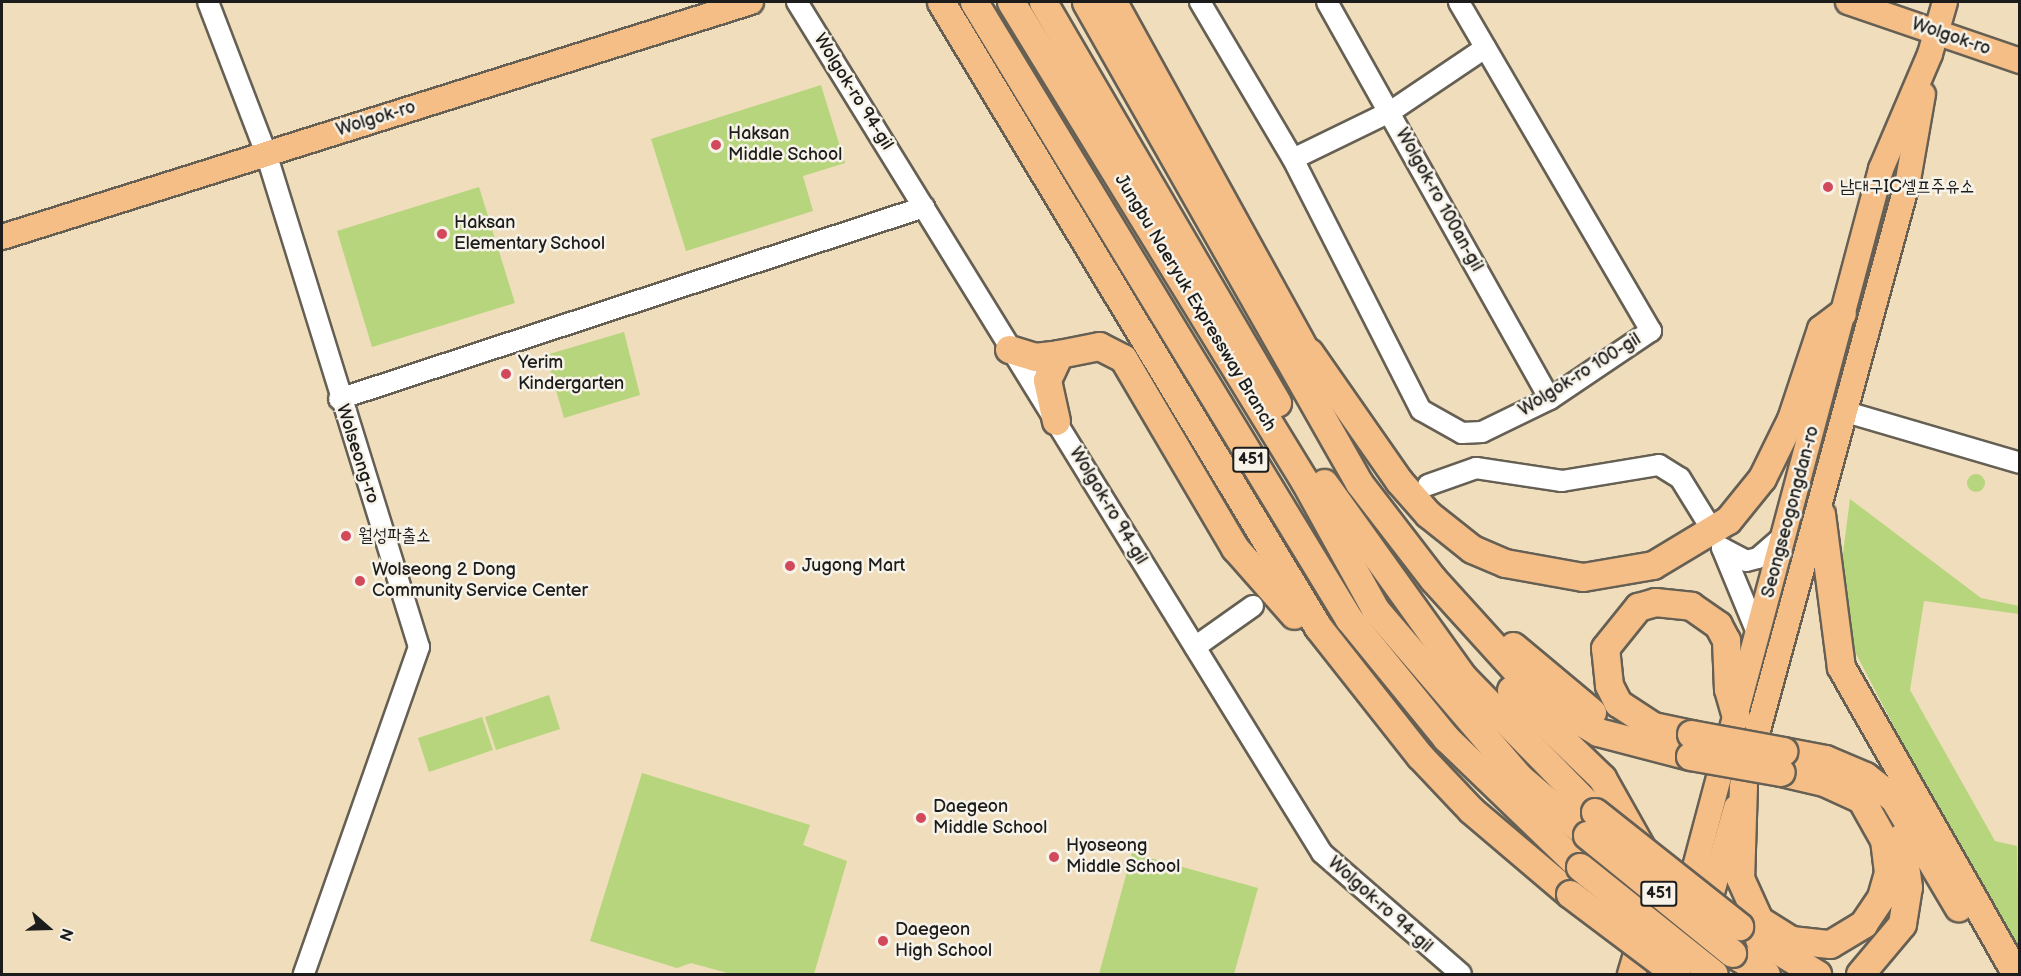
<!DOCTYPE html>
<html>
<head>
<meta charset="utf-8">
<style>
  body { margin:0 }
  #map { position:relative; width:2021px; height:976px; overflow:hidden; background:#efddbc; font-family:"Balsamiq Sans","Poor Story",sans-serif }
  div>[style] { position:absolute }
  .green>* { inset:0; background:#b6d57c }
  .round { border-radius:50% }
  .minor-tunnel>* { height:20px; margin-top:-10px; transform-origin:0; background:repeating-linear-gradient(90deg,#c5b69c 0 20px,transparent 0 30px) }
  .roads { filter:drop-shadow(2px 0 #666054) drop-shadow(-2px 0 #666054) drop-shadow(0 2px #666054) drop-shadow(0 -2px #666054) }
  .minor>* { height:20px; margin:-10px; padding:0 10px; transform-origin:10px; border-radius:10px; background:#fff }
  .major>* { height:24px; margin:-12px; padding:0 12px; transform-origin:12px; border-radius:12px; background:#f6be87 }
  .highway>* { height:27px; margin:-13.5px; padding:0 13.5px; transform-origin:13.5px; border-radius:13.5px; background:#f6be87 }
  .bridges { filter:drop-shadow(2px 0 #666054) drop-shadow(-2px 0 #666054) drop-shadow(0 2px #666054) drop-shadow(0 -2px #666054) }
  .highway-bridge>* { height:27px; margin:-13.5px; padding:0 13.5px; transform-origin:13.5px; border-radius:13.5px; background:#f6be87 }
  .dots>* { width:16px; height:16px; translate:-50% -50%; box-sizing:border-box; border:3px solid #f7f3e8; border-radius:50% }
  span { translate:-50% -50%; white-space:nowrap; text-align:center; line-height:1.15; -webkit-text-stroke:5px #f7f3e8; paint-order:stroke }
  .shield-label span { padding:2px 4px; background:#f7f3e8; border:2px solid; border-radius:4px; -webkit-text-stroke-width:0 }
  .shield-label { font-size:16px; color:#1c1c1c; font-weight:700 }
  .street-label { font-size:18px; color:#1c1c1c }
  .poi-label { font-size:18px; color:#1c1c1c }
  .left { translate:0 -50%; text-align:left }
  .frame { position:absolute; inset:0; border:3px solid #1c1c1c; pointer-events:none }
  .north { position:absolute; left:18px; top:898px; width:60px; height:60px; -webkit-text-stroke:4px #f7f3e8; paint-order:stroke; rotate:110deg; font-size:16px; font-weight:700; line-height:24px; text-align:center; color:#1c1c1c }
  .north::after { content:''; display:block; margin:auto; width:21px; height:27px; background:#1c1c1c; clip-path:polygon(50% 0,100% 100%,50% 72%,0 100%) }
</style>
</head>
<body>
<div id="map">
  <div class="green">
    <div style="clip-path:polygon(821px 85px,845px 163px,803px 176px,813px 211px,686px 251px,651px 139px)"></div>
    <div style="clip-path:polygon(479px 187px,515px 303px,372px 347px,337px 231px)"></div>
    <div style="clip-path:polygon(624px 332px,640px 395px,564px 418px,546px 355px)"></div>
    <div class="round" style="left:1967px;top:474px;width:18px;height:18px"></div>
    <div style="clip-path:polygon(1850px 499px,1981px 598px,2019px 606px,2019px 614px,1924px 601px,1910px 690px,1995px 841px,2017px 846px,2019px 954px,1962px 857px,1852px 646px,1838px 592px)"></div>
    <div style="clip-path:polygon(549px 695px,560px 729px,496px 750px,485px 717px)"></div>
    <div style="clip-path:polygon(482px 717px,493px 750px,429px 772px,418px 738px)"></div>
    <div style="clip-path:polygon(642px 773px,810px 825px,803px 845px,847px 861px,814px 974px,731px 974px,691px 963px,677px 968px,590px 941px)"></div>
    <div style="clip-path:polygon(1132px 853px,1258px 888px,1234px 974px,1099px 974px)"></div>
  </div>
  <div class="minor-tunnel">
    <div style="left:1280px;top:588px;width:172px;rotate:-34.8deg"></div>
  </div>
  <div class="roads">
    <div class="minor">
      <div style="left:208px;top:2px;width:162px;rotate:69deg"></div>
      <div style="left:266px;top:153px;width:517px;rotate:72.79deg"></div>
      <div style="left:419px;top:647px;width:347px;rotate:109.4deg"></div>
      <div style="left:797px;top:2px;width:1000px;rotate:58.33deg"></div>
      <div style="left:1322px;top:853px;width:184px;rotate:41deg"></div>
      <div style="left:1200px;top:2px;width:182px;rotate:59.4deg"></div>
      <div style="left:1293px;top:159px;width:282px;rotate:63deg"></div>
      <div style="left:1421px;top:410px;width:47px;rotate:29.3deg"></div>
      <div style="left:1462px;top:433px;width:20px;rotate:-3deg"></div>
      <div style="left:1482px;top:432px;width:76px;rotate:-25.9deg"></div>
      <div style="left:1550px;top:399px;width:122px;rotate:-34deg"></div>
      <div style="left:1651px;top:331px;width:381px;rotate:-120.3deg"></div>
      <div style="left:1327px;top:2px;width:455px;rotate:60.7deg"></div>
      <div style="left:1293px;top:159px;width:108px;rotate:-25.9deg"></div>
      <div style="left:1390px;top:112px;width:115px;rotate:-34deg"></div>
      <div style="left:339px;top:399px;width:616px;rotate:-18.17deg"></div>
      <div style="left:1846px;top:412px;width:181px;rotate:16.3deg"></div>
      <div style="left:1428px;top:485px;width:51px;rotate:-19.5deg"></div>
      <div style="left:1476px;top:468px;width:87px;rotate:8.6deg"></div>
      <div style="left:1562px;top:481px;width:98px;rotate:-9.4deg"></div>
      <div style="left:1659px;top:465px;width:25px;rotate:32deg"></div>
      <div style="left:1680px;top:478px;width:49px;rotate:58.2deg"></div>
      <div style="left:1722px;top:548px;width:94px;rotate:67.5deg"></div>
      <div style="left:1722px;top:548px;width:27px;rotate:28deg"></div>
      <div style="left:1746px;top:561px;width:12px;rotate:-14deg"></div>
      <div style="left:1758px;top:558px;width:32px;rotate:-41deg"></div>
      <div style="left:1195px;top:647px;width:71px;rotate:-35.3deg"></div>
    </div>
    <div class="major">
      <div style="left:1848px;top:2px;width:182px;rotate:18.9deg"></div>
      <div style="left:2px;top:237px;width:785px;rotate:-17.42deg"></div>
      <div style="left:1749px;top:763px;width:604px;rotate:-74.74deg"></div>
      <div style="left:1908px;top:180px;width:87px;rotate:-80.1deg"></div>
      <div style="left:1670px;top:961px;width:820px;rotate:-75.08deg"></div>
      <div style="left:1881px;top:169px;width:125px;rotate:-66.9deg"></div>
      <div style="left:1930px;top:54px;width:54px;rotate:-73.9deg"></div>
      <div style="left:1689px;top:974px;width:173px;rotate:-74.2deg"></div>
    </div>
    <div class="highway">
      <div style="left:941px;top:2px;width:730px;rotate:58.9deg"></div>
      <div style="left:1318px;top:627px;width:164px;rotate:51.7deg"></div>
      <div style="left:1420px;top:756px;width:74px;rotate:46.6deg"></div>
      <div style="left:1471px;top:810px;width:130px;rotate:40.3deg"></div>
      <div style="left:974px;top:2px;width:722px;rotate:58.71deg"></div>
      <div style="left:1349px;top:619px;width:154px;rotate:50.8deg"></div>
      <div style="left:1446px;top:738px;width:186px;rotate:43.9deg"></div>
      <div style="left:1011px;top:2px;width:563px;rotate:58.51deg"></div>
      <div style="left:1305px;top:482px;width:145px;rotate:61.1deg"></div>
      <div style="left:1375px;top:609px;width:221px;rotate:49.4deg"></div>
      <div style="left:1519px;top:777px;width:89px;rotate:40.5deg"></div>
      <div style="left:1043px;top:2px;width:464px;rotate:59.7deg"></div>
      <div style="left:1086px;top:2px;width:553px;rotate:60.42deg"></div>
      <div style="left:1359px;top:483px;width:121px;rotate:52.4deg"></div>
      <div style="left:1433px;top:579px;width:161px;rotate:47.8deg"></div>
      <div style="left:1541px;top:698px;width:66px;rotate:30.8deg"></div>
      <div style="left:1598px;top:732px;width:95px;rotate:14.6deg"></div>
      <div style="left:1113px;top:2px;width:419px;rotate:61.1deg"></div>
      <div style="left:1009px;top:349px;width:27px;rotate:17deg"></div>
      <div style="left:1035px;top:357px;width:24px;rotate:-7deg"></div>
      <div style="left:1309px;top:352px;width:157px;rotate:55.1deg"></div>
      <div style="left:1399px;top:481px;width:44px;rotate:48.7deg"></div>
      <div style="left:1428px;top:514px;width:56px;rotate:38.5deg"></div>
      <div style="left:1472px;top:549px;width:36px;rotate:23deg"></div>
      <div style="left:1505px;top:563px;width:79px;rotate:10.2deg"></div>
      <div style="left:1583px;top:577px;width:71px;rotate:-9.7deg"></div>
      <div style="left:1653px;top:565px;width:87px;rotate:-31deg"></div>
      <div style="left:1728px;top:520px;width:54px;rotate:-51deg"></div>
      <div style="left:1762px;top:478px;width:66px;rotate:-63.8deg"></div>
      <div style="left:1791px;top:419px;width:95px;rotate:-71.6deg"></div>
      <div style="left:1821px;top:329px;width:26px;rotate:-37deg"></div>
      <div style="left:1056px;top:421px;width:42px;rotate:-102.4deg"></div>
      <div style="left:1047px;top:380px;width:29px;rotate:-65deg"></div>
      <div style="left:1059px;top:354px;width:41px;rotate:-11.3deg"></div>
      <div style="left:1099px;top:346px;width:27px;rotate:27deg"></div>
      <div style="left:1123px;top:358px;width:221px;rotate:59.5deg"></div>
      <div style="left:1235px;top:548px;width:89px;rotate:48.6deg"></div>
      <div style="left:1324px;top:483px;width:237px;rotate:54.4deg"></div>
      <div style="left:1462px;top:676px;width:190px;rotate:45.6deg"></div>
      <div style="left:1821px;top:514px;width:154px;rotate:82.6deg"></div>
      <div style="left:1841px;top:667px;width:353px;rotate:60.3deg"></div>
      <div style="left:1513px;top:646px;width:103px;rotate:39.9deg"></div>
      <div style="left:1511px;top:690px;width:127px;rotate:44deg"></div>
      <div style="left:1602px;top:778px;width:90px;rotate:60.6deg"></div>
      <div style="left:1691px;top:734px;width:39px;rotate:-168deg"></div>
      <div style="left:1653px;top:726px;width:42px;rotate:-146.7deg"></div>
      <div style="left:1618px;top:703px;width:20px;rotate:-117deg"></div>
      <div style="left:1609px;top:685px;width:37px;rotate:-96deg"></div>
      <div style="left:1605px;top:648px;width:53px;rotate:-51.2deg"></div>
      <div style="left:1638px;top:607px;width:18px;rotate:-16deg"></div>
      <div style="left:1655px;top:602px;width:36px;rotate:6deg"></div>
      <div style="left:1691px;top:606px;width:33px;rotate:35deg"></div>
      <div style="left:1718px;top:625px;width:17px;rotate:62deg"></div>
      <div style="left:1726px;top:640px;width:49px;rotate:87.7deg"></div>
      <div style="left:1728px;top:689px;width:29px;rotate:74deg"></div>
      <div style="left:1783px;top:751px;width:43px;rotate:10.8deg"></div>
      <div style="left:1825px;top:759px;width:43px;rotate:23deg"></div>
      <div style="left:1865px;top:776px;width:37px;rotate:38deg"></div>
      <div style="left:1894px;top:799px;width:126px;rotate:59.3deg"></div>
      <div style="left:1743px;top:785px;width:93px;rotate:91.8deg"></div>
      <div style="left:1740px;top:878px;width:46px;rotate:65.7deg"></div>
      <div style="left:1759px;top:920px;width:38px;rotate:32deg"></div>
      <div style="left:1791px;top:940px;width:39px;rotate:6deg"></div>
      <div style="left:1830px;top:944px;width:39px;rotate:-31deg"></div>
      <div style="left:1863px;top:924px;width:32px;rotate:-56deg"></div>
      <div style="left:1881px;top:897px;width:26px;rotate:-74deg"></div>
      <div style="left:1888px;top:872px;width:32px;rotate:-97deg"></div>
      <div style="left:1884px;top:840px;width:47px;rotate:-119.3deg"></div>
      <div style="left:1861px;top:799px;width:41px;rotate:-155.3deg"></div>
      <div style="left:1824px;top:782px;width:44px;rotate:-166.9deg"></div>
      <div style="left:1759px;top:939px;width:68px;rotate:31.1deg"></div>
      <div style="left:1732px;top:953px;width:40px;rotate:32deg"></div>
      <div style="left:1631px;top:974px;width:49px;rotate:-73.4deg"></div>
      <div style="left:1860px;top:974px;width:65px;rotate:-50deg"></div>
      <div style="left:1902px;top:924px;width:37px;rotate:-81deg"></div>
      <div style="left:1908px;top:887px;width:50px;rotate:-98deg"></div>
    </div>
  </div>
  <div class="bridges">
    <div class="highway-bridge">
      <div style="left:1691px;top:734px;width:94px;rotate:10.5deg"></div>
      <div style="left:1690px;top:756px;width:92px;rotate:10deg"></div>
      <div style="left:1595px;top:812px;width:184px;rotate:38.4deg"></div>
      <div style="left:1587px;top:835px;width:187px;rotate:39.1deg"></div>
      <div style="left:1580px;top:867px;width:171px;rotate:38.6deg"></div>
      <div style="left:1570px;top:894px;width:133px;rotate:37deg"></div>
    </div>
  </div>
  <div class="dots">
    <div style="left:716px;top:145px;background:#d1495b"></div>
    <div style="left:1828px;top:187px;background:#d1495b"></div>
    <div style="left:442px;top:234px;background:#d1495b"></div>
    <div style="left:506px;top:374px;background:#d1495b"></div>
    <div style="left:346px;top:536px;background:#d1495b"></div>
    <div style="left:790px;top:566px;background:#d1495b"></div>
    <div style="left:360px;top:581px;background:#d1495b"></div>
    <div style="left:921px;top:818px;background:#d1495b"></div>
    <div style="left:1054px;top:857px;background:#d1495b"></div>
    <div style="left:883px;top:941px;background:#d1495b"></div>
  </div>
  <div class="shield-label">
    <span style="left:1251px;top:460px">451</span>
    <span style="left:1659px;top:894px">451</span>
  </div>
  <div class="street-label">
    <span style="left:1951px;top:37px;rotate:19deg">Wolgok-ro</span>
    <span style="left:853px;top:92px;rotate:58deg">Wolgok-ro 94-gil</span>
    <span style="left:376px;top:119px;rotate:-17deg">Wolgok-ro</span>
    <span style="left:1439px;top:200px;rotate:61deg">Wolgok-ro 100an-gil</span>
    <span style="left:1195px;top:303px;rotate:59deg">Jungbu Naeryuk Expressway Branch</span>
    <span style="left:1580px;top:375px;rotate:-32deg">Wolgok-ro 100-gil</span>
    <span style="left:357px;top:454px;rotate:72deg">Wolseong-ro</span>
    <span style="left:1108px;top:506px;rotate:59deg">Wolgok-ro 94-gil</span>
    <span style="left:1791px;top:512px;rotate:-75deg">Seongseogongdan-ro</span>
    <span style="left:1380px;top:905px;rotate:42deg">Wolgok-ro 94-gil</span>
  </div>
  <div class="poi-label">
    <span class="left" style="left:728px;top:145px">Haksan<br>Middle School</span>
    <span class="left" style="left:1840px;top:187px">남대구IC셀프주유소</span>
    <span class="left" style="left:454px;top:234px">Haksan<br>Elementary School</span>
    <span class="left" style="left:518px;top:374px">Yerim<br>Kindergarten</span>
    <span class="left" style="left:358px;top:536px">월성파출소</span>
    <span class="left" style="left:802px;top:566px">Jugong Mart</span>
    <span class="left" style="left:372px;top:581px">Wolseong 2 Dong<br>Community Service Center</span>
    <span class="left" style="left:933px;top:818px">Daegeon<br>Middle School</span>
    <span class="left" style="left:1066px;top:857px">Hyoseong<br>Middle School</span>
    <span class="left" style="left:895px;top:941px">Daegeon<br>High School</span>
  </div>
  <div class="frame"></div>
  <div class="north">N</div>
</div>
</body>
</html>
